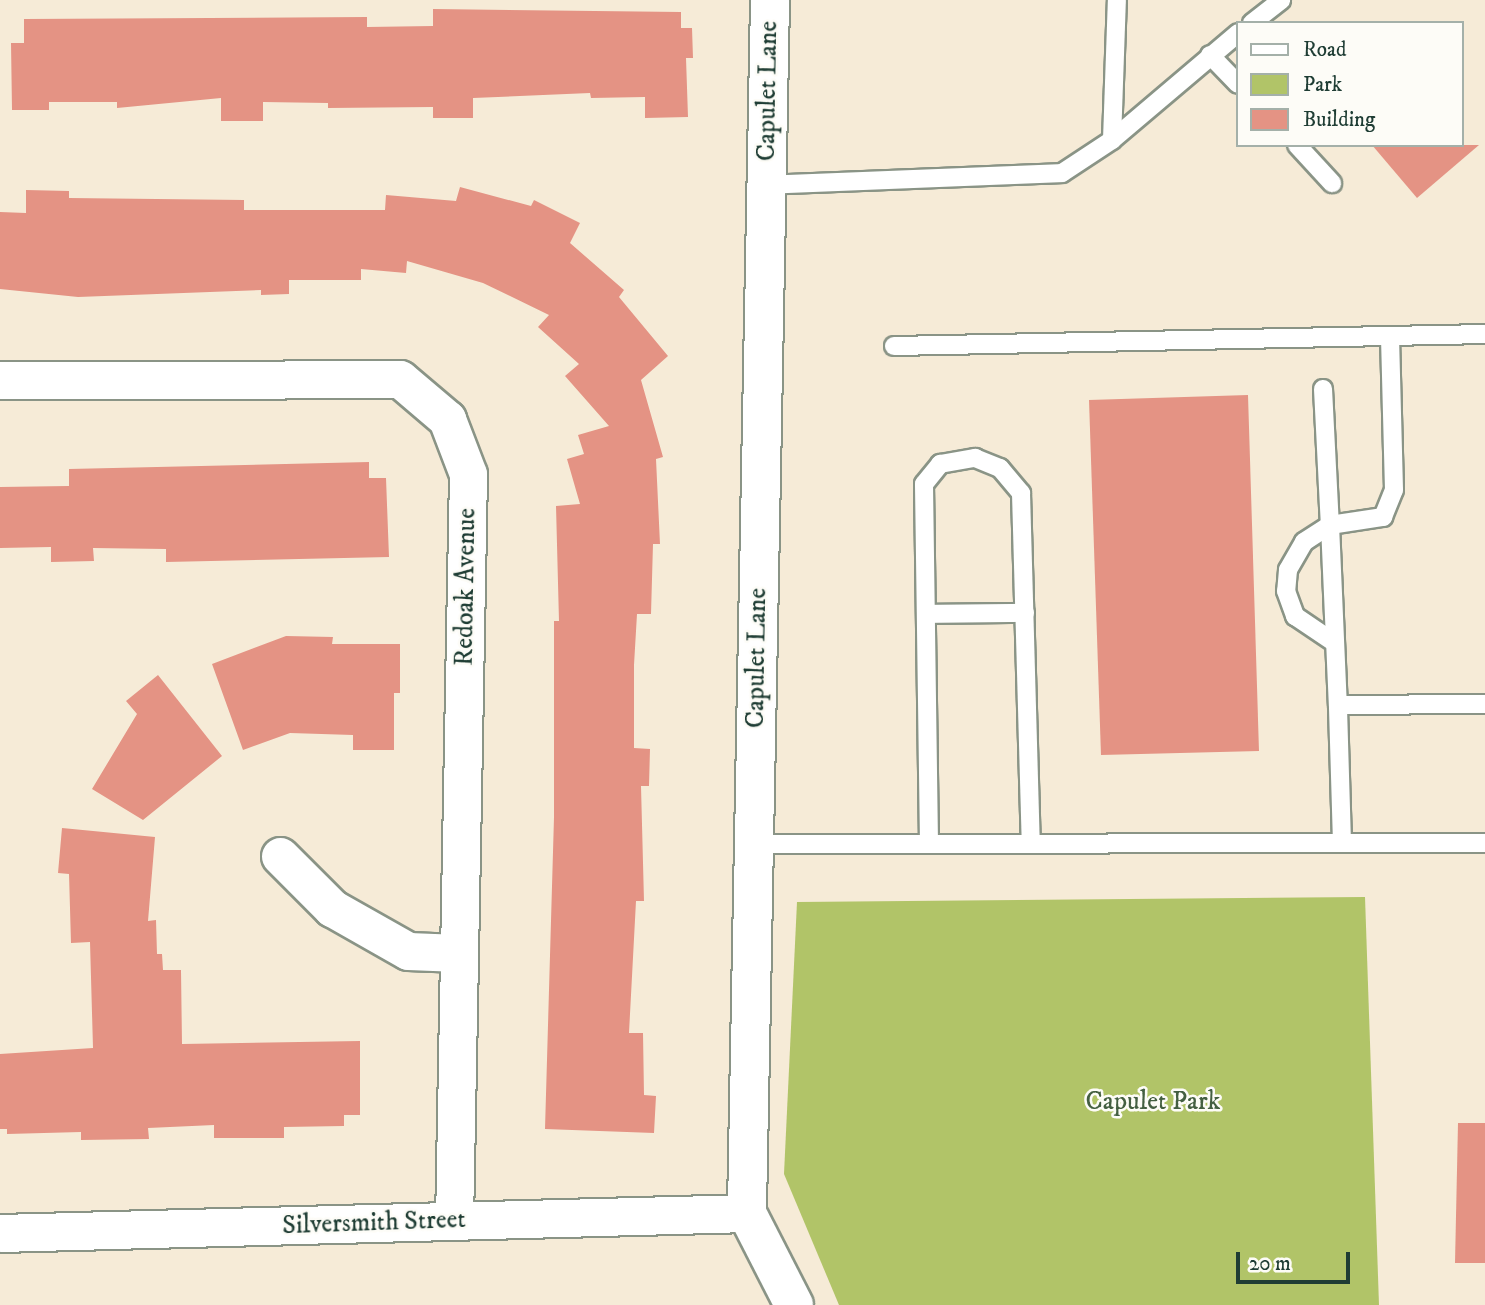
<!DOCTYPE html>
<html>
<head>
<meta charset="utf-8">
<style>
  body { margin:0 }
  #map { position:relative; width:1485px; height:1305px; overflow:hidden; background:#f6ebd7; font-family:"IM FELL DW Pica",serif }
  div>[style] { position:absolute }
  .green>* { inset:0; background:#b1c468 }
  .building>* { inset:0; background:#e49384 }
  .roads { filter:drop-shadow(2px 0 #8a9486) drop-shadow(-2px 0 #8a9486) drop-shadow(0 2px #8a9486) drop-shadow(0 -2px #8a9486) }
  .service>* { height:18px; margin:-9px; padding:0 9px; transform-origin:9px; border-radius:9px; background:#fff }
  .minor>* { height:37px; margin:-18.5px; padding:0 18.5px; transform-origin:18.5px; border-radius:18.5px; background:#fff }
  .tertiary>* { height:38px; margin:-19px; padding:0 19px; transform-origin:19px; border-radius:19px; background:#fff }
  span { translate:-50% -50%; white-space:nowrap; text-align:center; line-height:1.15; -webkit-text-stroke:5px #fdfcf7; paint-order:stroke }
  .street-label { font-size:26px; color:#1f3d34 }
  .park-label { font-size:26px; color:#445f41 }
  .legend { position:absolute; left:1236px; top:21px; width:228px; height:126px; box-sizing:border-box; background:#fdfcf7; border:2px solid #a4b0a9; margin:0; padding:9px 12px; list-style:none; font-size:21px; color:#1f3d34 }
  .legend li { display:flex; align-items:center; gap:14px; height:35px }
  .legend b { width:35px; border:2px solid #a4b0a9 }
  .scale { position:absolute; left:1236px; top:1252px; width:114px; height:32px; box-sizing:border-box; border:4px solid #1f3d34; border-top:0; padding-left:9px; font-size:21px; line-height:24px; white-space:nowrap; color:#1f3d34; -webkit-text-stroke:5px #fdfcf7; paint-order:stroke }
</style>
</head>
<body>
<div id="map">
  <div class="green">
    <div style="clip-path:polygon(1365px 897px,1379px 1305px,839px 1305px,784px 1174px,797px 902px)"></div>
  </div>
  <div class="building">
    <div style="clip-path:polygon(433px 9px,681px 12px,681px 28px,692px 28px,693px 58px,686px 58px,688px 117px,645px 118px,645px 97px,591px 98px,590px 93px,473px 98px,473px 118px,433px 118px,433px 107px,328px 108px,328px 103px,263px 102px,263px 121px,221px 121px,221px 98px,117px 108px,117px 102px,49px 102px,49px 110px,12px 110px,11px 43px,24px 43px,24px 19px,367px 17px,367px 27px,433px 26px)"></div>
    <div style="clip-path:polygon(1372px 145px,1479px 145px,1417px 198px)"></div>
    <div style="clip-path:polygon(460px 187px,531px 206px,534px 200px,580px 223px,570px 243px,624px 290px,619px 297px,668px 356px,641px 380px,663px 457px,656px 459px,660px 544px,653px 544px,651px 614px,637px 614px,634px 665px,634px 748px,650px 749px,649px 786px,641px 786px,644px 901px,636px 901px,629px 1033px,643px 1033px,644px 1095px,656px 1096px,654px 1133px,545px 1129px,554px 817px,554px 621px,559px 621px,556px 506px,580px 504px,567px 459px,584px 454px,578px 435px,609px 426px,565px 376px,579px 364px,538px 327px,549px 315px,483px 283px,407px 261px,406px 273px,361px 269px,361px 280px,289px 280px,289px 294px,261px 295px,261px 290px,78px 297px,0 289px,0 212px,26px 213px,26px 190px,69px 191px,69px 198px,244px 200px,244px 210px,385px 210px,386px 195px,456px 201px)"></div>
    <div style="clip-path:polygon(1248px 395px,1259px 751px,1101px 755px,1089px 400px)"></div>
    <div style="clip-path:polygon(369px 462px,369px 478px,386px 478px,389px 557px,166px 562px,166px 549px,93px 548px,94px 561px,51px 562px,51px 547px,0 548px,0 487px,69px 486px,69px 469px)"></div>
    <div style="clip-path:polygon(286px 636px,333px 637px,332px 644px,400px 644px,400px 693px,394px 693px,394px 750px,353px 750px,353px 735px,290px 733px,243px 750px,212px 664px)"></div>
    <div style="clip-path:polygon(158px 675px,222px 756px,143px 820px,92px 789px,137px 714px,126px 701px)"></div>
    <div style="clip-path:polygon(62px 828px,155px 837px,148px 921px,156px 920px,157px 954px,162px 954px,163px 970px,181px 970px,182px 1044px,360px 1041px,360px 1115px,344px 1115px,344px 1126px,284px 1127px,284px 1138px,214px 1138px,214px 1125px,148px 1128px,149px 1139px,81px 1140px,81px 1132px,7px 1134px,7px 1129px,0 1129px,0 1054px,93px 1048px,90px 942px,71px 943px,69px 874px,58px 873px)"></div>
    <div style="clip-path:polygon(1458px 1123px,1485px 1123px,1485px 1263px,1455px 1263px)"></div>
  </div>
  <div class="roads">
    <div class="service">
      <div style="left:1252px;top:23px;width:37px;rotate:-38deg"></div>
      <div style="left:1210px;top:55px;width:40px;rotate:46deg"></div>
      <div style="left:1112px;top:140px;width:140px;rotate:-88deg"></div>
      <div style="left:1297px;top:145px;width:52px;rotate:47.4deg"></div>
      <div style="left:765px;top:185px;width:297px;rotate:-2.3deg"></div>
      <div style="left:1062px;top:173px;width:60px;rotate:-33.4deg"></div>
      <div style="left:1112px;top:140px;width:165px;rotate:-40.3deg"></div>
      <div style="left:894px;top:346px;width:591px;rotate:-1.16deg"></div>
      <div style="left:1323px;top:389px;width:136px;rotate:87.1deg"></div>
      <div style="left:1330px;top:525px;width:54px;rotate:-8.6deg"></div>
      <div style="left:1383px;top:517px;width:29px;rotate:-68deg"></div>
      <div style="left:1394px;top:490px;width:154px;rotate:-91.5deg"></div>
      <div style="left:1330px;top:525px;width:180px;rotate:87.5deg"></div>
      <div style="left:1330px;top:525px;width:31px;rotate:147deg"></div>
      <div style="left:1304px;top:542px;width:32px;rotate:120deg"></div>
      <div style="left:1288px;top:570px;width:21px;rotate:95deg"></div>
      <div style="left:1286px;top:591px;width:27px;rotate:70deg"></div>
      <div style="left:1295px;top:616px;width:48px;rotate:34deg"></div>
      <div style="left:926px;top:614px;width:99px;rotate:-0.6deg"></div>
      <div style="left:929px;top:843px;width:359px;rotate:-90.8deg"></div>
      <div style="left:924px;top:484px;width:26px;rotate:-51deg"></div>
      <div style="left:940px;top:464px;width:36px;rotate:-10deg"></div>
      <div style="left:975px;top:458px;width:27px;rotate:22deg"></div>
      <div style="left:1000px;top:468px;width:33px;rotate:50deg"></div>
      <div style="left:1021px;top:493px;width:350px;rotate:88.4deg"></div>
      <div style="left:1342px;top:843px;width:138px;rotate:-91.7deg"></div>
      <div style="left:1338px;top:705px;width:147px;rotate:-0.4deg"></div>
      <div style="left:754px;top:844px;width:731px;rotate:-0.08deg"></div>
    </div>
    <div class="minor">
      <div style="left:0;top:380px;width:400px;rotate:-0.1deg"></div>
      <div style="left:400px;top:379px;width:62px;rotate:40.4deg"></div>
      <div style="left:447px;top:419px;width:59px;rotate:69.1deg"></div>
      <div style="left:468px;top:474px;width:747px;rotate:91.07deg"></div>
      <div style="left:280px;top:856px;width:74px;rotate:45deg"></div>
      <div style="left:332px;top:908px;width:87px;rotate:29.5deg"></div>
      <div style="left:408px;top:951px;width:51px;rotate:2.2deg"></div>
      <div style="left:0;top:1233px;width:747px;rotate:-1.53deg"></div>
    </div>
    <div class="tertiary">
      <div style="left:770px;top:0;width:1213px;rotate:91.09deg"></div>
      <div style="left:747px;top:1213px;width:103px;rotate:62.9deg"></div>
    </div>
  </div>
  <div class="street-label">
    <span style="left:768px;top:91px;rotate:-89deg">Capulet Lane</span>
    <span style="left:466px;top:587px;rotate:-89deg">Redoak Avenue</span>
    <span style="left:757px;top:658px;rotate:-89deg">Capulet Lane</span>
    <span style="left:374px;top:1223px;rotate:-2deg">Silversmith Street</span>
  </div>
  <div class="park-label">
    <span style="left:1153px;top:1102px">Capulet Park</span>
  </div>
  <ul class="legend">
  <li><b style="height:9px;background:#fff"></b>Road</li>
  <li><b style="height:19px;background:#b1c468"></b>Park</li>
  <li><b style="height:19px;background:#e49384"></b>Building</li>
  </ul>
  <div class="scale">20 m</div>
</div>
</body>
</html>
